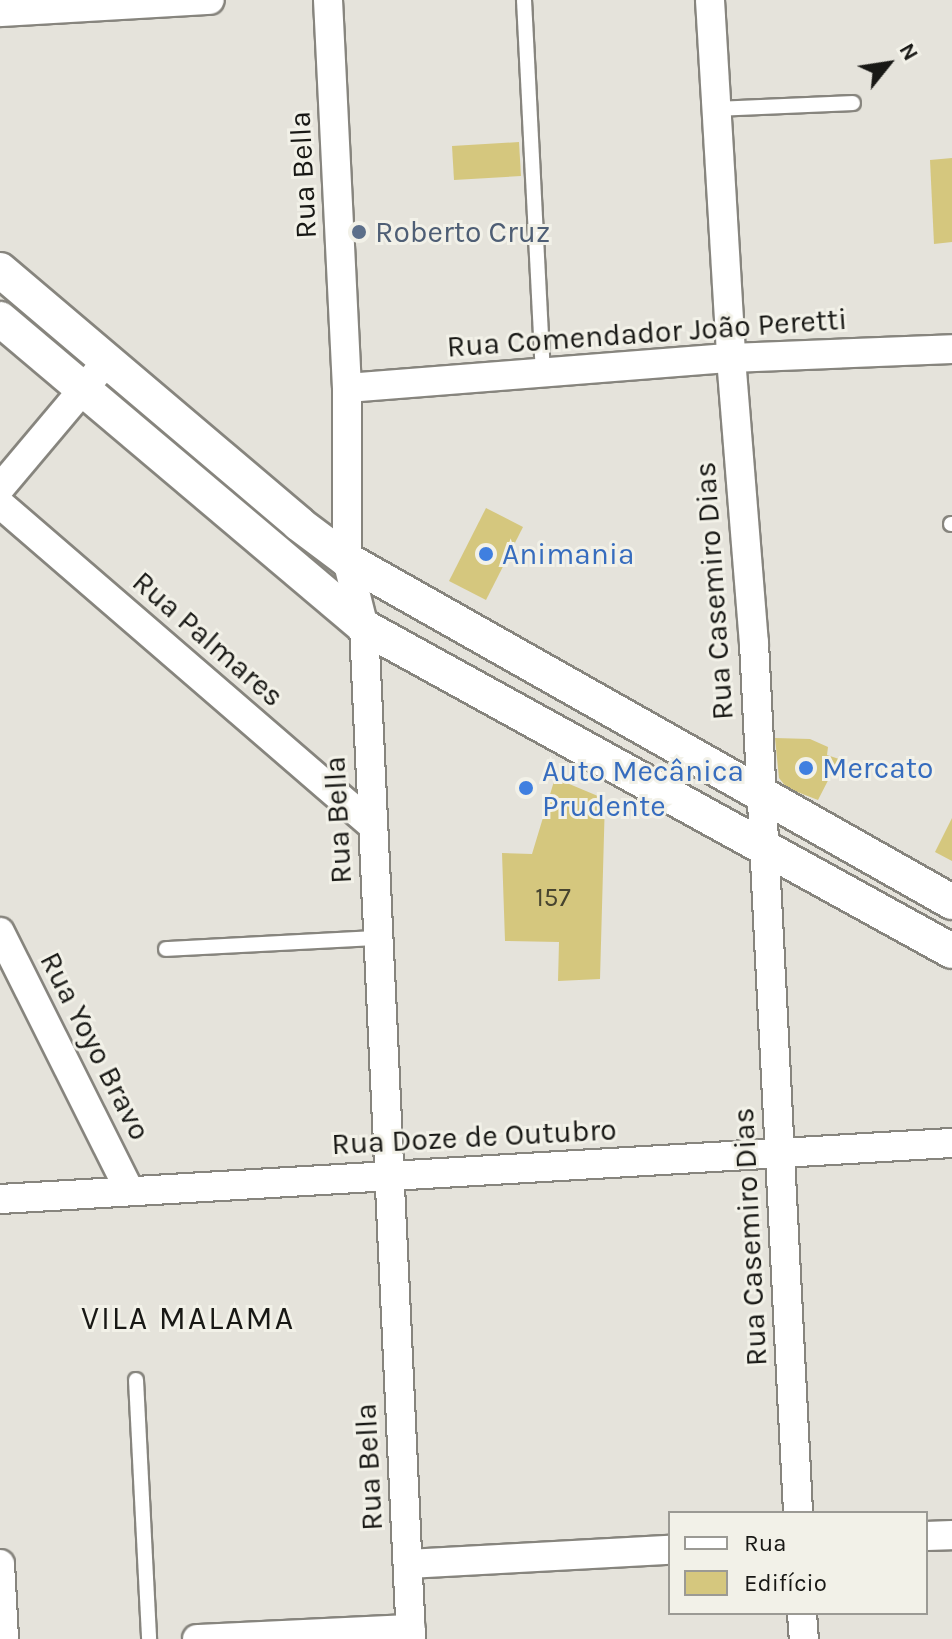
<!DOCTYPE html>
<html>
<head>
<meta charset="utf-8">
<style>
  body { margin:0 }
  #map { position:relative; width:952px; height:1639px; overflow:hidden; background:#e5e3db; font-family:Karla,sans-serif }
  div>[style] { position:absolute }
  .building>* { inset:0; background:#d5c77e }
  .roads { filter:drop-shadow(2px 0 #87857e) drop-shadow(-2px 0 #87857e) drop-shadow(0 2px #87857e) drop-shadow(0 -2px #87857e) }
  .service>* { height:14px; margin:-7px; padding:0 7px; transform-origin:7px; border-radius:7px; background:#fff }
  .minor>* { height:28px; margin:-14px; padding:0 14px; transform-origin:14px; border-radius:14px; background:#fff }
  .tertiary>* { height:34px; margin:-17px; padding:0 17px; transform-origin:17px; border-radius:17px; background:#fff }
  .dots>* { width:22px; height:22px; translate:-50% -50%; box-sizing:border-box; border:4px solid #f2f1e8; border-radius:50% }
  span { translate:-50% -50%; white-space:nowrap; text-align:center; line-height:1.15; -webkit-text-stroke:6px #f2f1e8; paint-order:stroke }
  .number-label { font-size:26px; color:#47442f }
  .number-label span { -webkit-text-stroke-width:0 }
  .street-label { font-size:30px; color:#181815 }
  .service-label { font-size:30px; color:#4e5e75 }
  .left { translate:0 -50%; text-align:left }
  .shop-label { font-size:30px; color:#366cbe }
  .neighbourhood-label { font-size:32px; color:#181815; letter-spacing:2px }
  .legend { position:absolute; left:668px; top:1511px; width:260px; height:104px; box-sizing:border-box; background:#f2f1e8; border:2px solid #9b9a94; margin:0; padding:10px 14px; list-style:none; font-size:24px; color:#181815 }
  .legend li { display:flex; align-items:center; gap:16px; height:40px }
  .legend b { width:40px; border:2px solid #9b9a94 }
  .north { position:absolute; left:848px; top:24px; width:80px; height:80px; -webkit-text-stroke:6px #f2f1e8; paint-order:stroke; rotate:60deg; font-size:22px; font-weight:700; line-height:32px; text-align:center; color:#181815 }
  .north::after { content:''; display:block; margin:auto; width:28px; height:36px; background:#181815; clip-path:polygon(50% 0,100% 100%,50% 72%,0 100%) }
</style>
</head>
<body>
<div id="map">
  <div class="building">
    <div style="clip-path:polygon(519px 142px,521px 176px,454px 180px,452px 146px)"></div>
    <div style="clip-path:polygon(952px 158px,952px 242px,934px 244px,930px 160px)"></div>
    <div style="clip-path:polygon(486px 508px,523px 527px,486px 600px,449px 581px)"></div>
    <div style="clip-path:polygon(775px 738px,810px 739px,828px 747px,827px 755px,839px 759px,818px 800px,787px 788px,779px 778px)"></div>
    <div style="clip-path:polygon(555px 778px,605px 799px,600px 979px,558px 981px,559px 942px,505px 941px,502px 853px,532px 854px)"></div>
    <div style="clip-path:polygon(952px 818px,952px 861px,935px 852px)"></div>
  </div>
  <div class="roads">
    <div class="service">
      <div style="left:524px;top:0;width:371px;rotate:87.1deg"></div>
      <div style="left:716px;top:109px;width:137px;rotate:-2.5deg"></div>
      <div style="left:951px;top:524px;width:1px"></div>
      <div style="left:166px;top:949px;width:212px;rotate:-3deg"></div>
      <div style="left:136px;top:1380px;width:259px;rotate:87.1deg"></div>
    </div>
    <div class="minor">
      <div style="left:328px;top:0;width:388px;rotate:87.2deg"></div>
      <div style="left:347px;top:388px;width:172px;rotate:90deg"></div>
      <div style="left:347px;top:560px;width:69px;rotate:75.8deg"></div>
      <div style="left:364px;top:627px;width:1013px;rotate:87.34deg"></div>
      <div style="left:710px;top:0;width:359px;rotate:86.6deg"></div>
      <div style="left:731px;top:358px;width:286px;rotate:85.4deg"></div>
      <div style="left:754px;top:643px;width:871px;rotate:87.1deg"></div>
      <div style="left:0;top:12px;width:210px;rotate:-3.3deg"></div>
      <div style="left:347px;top:388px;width:385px;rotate:-4.5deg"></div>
      <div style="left:731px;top:358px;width:221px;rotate:-2.3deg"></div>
      <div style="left:0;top:488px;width:166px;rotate:-49.9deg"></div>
      <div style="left:0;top:504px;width:491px;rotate:40.8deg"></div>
      <div style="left:0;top:932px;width:288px;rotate:63.4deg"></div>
      <div style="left:0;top:1199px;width:954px;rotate:-3.37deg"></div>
      <div style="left:926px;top:1536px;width:26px;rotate:-2deg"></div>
      <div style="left:0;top:1564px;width:75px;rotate:86.9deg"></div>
      <div style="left:408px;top:1564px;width:262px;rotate:-3.1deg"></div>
      <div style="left:802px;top:1613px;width:26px;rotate:86deg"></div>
      <div style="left:197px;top:1639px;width:214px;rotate:-2.7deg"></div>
    </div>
    <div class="tertiary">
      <div style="left:0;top:270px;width:392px;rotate:40.3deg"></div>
      <div style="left:299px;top:524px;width:60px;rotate:36.9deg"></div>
      <div style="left:347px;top:560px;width:695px;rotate:29.48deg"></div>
      <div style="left:0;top:319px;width:477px;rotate:40.2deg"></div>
      <div style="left:364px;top:627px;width:671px;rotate:28.86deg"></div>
    </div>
  </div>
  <div class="dots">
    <div style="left:359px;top:232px;background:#5c6f8a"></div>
    <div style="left:486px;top:554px;background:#3f7fe0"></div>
    <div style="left:806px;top:768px;background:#3f7fe0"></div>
    <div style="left:526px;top:788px;background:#3f7fe0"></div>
  </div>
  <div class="number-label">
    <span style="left:553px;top:898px">157</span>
  </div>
  <div class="street-label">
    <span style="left:303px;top:175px;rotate:-93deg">Rua Bella</span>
    <span style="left:647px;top:333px;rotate:-4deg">Rua Comendador João Peretti</span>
    <span style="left:714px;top:591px;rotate:-94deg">Rua Casemiro Dias</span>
    <span style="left:208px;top:639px;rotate:41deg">Rua Palmares</span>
    <span style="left:338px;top:820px;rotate:-93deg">Rua Bella</span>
    <span style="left:95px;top:1046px;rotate:63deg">Rua Yoyo Bravo</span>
    <span style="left:474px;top:1137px;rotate:-3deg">Rua Doze de Outubro</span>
    <span style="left:750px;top:1237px;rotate:-93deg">Rua Casemiro Dias</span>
    <span style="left:369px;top:1467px;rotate:-93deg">Rua Bella</span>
  </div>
  <div class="service-label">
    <span class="left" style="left:375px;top:232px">Roberto Cruz</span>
  </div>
  <div class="shop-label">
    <span class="left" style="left:502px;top:554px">Animania</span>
    <span class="left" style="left:822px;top:768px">Mercato</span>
    <span class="left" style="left:542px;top:788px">Auto Mecânica<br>Prudente</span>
  </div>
  <div class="neighbourhood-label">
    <span style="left:188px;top:1319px">VILA MALAMA</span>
  </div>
  <ul class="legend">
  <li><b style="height:10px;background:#fff"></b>Rua</li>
  <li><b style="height:22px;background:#d5c77e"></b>Edifício</li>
  </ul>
  <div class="north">N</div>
</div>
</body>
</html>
